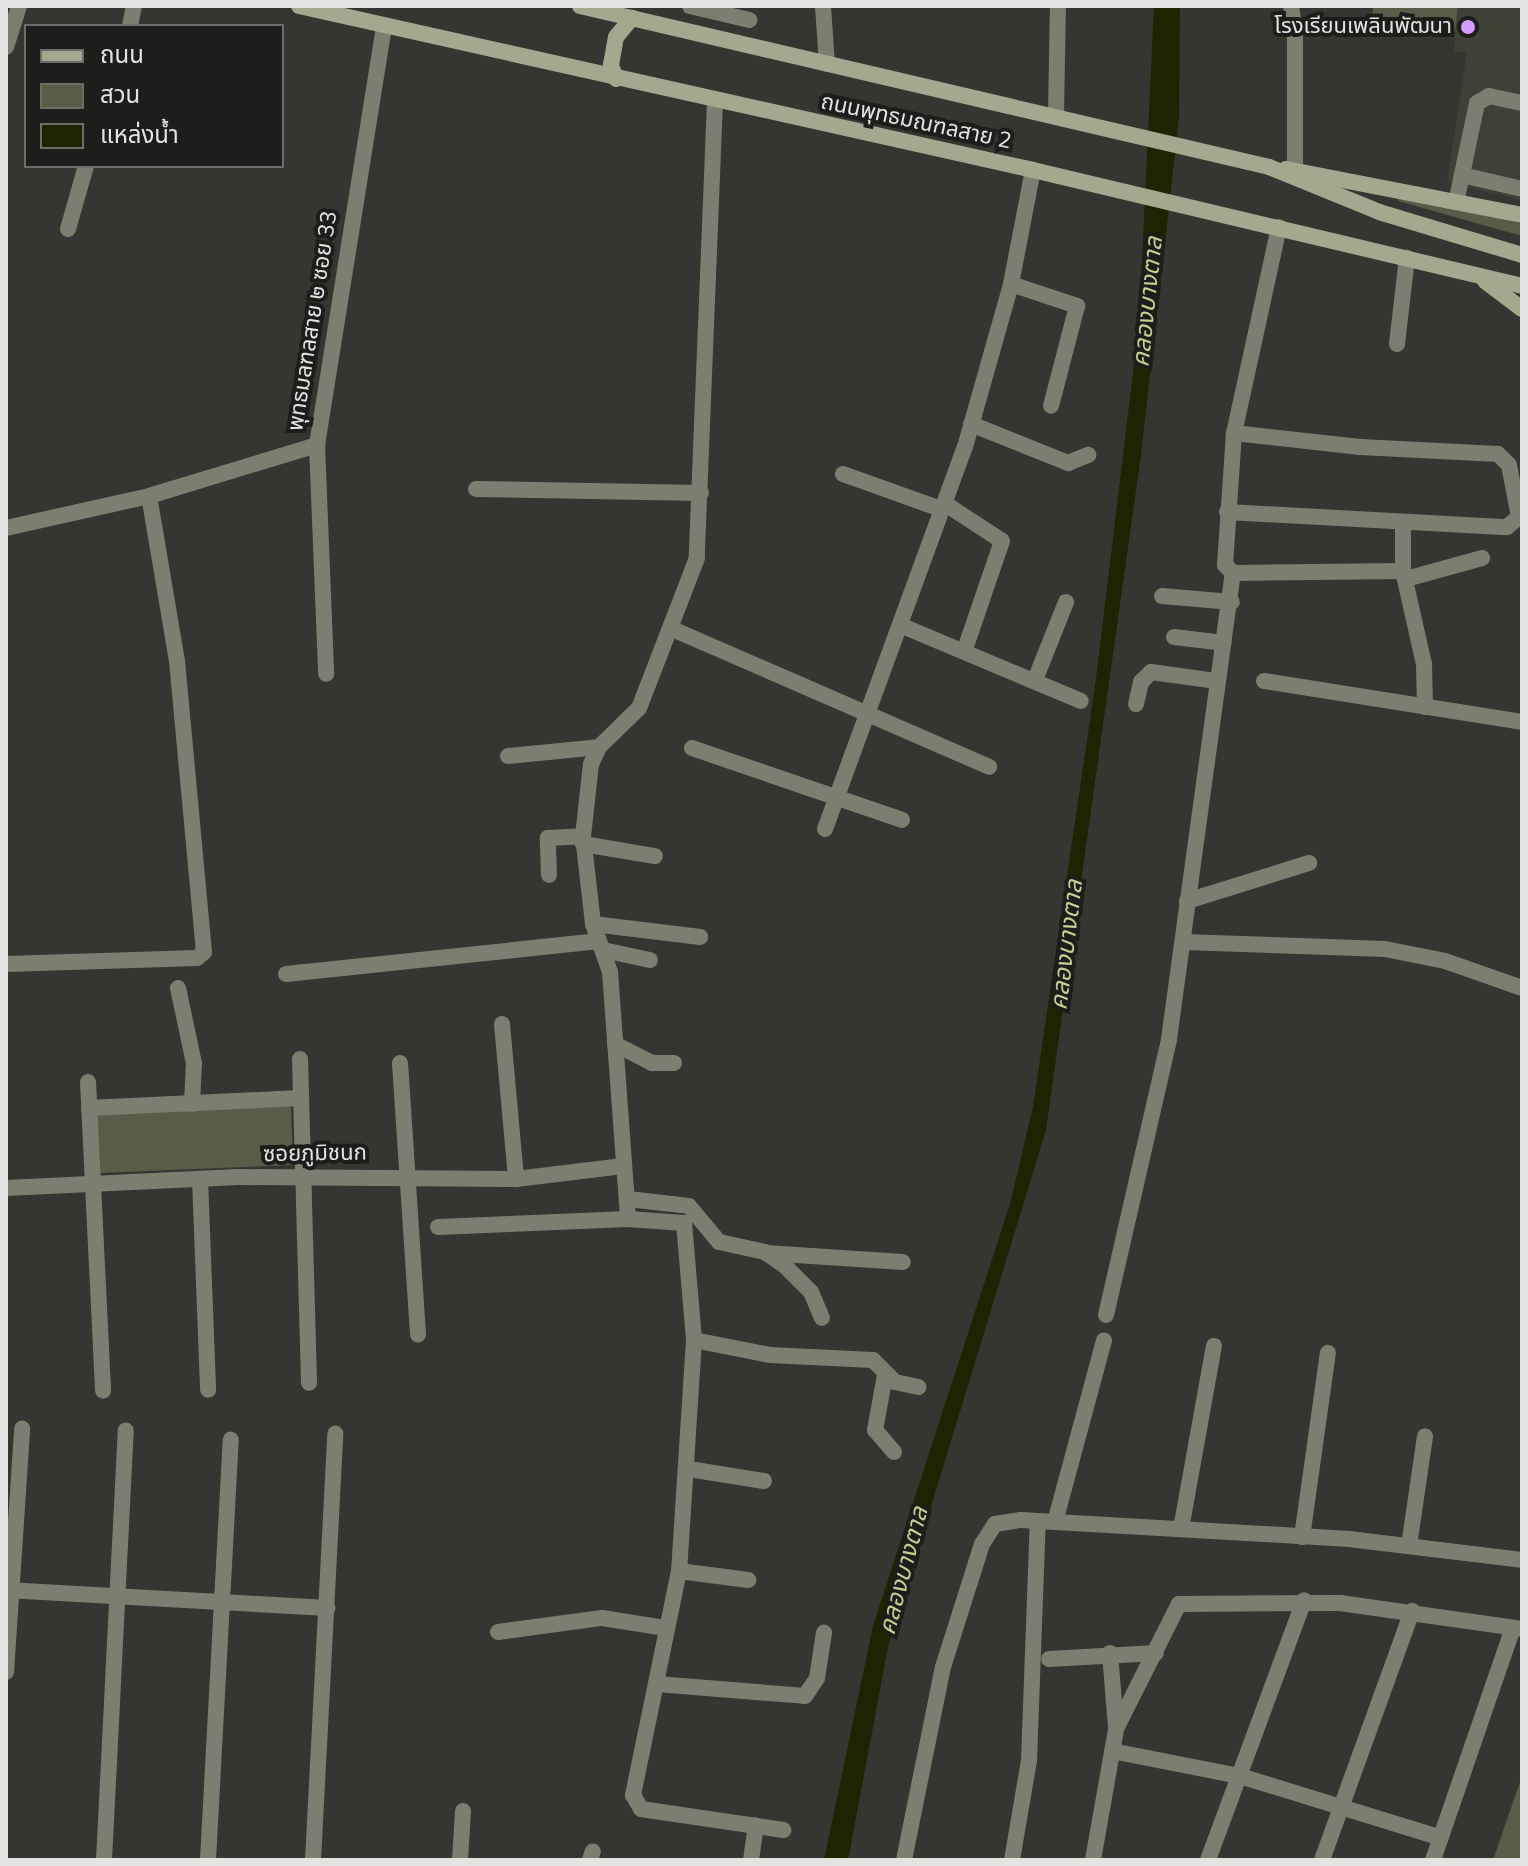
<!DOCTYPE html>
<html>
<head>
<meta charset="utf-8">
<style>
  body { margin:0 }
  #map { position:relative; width:1528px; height:1866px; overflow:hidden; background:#353631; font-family:"Nunito Sans","Noto Sans Thai",sans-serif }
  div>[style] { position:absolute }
  .built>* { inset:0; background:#3e4136 }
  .green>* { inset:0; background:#585d47 }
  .water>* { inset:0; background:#1e2302 }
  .minor>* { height:16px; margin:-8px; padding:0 8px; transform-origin:8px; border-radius:8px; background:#7b7f6f }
  .secondary>* { height:16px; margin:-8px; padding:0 8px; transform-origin:8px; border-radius:8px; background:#a2a98f }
  .dots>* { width:22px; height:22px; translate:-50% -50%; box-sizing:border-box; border:4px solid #1d1e1b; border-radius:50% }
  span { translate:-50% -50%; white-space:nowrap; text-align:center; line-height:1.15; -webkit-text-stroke:8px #1d1e1b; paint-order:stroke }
  .poi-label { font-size:22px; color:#e3e4e1 }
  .right { translate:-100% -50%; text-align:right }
  .street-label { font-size:22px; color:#e3e4e1 }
  .water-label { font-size:24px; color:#c3d293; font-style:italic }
  .frame { position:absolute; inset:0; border:8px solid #e3e4e1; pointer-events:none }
  .legend { position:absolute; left:24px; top:24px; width:260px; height:144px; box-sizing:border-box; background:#1d1e1b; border:2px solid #6c6d6a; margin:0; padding:10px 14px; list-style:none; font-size:24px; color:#e3e4e1 }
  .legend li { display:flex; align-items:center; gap:16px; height:40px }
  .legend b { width:40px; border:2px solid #6c6d6a }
</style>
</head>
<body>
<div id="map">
  <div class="built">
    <div style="clip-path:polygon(1373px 6px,1522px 6px,1522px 200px,1447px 182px,1467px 51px,1454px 53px,1455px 31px,1372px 23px)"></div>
  </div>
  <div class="green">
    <div style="clip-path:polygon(1373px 6px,1458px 6px,1455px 31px,1372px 23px)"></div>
    <div style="clip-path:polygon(1400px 194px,1522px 224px,1522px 236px,1398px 201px)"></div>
    <div style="clip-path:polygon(291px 1104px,293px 1165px,100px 1173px,97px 1115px)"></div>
    <div style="clip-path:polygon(1522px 1776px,1522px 1860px,1493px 1860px)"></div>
  </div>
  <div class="water">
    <div style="clip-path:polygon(1154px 6px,1180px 6px,1179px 118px,1141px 455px,1046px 1130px,888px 1647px,848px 1860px,824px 1860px,873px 1626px,1010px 1204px,1033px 1107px,1096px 679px,1139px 323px)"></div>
  </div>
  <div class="minor">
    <div style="left:690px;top:6px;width:61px;rotate:13.3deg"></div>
    <div style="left:823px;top:6px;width:58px;rotate:86.1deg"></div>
    <div style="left:1291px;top:6px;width:25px;rotate:81deg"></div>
    <div style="left:1295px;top:31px;width:140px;rotate:90deg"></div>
    <div style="left:130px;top:26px;width:20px;rotate:-79deg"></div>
    <div style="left:6px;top:47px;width:43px;rotate:-72.4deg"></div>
    <div style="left:715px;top:101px;width:457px;rotate:92.3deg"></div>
    <div style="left:697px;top:558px;width:161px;rotate:111.1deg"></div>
    <div style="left:639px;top:708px;width:56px;rotate:135.7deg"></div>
    <div style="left:599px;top:747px;width:19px;rotate:115deg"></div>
    <div style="left:591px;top:764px;width:72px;rotate:96.3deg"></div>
    <div style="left:583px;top:836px;width:89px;rotate:83.5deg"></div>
    <div style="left:593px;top:924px;width:51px;rotate:70.5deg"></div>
    <div style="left:610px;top:972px;width:248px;rotate:85.8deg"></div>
    <div style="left:628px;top:1219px;width:56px;rotate:4.1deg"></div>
    <div style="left:684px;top:1223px;width:117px;rotate:85.1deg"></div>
    <div style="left:694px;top:1340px;width:231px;rotate:93.7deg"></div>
    <div style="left:679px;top:1571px;width:229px;rotate:101.6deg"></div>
    <div style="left:633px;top:1795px;width:16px;rotate:60deg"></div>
    <div style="left:641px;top:1809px;width:144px;rotate:8.4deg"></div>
    <div style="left:1056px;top:116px;width:110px;rotate:-89deg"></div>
    <div style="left:1462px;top:175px;width:62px;rotate:13.1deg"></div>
    <div style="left:1457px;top:198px;width:97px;rotate:-78.1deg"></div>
    <div style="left:1477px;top:103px;width:14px;rotate:-30deg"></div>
    <div style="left:1489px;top:96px;width:34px;rotate:12deg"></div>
    <div style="left:1279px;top:227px;width:211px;rotate:102.3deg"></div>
    <div style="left:1234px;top:433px;width:132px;rotate:93.9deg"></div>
    <div style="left:1225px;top:565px;width:11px;rotate:45deg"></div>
    <div style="left:1233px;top:573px;width:170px;rotate:-0.7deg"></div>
    <div style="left:68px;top:229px;width:66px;rotate:-74.1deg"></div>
    <div style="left:1011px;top:284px;width:70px;rotate:18.4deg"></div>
    <div style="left:1077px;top:306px;width:103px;rotate:104.6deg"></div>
    <div style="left:1397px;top:344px;width:87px;rotate:-83.4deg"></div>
    <div style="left:971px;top:424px;width:105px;rotate:21.9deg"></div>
    <div style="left:1068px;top:463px;width:22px;rotate:-22deg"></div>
    <div style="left:317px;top:445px;width:229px;rotate:87.7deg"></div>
    <div style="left:843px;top:474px;width:104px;rotate:19.7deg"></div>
    <div style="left:476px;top:489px;width:225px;rotate:1deg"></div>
    <div style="left:944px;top:503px;width:69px;rotate:33.2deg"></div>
    <div style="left:1002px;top:541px;width:114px;rotate:108.9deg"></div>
    <div style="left:1227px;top:512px;width:280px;rotate:3.1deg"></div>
    <div style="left:1507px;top:527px;width:16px;rotate:-40deg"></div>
    <div style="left:1519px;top:517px;width:53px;rotate:-100.9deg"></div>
    <div style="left:1509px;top:465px;width:16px;rotate:-135deg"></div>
    <div style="left:1498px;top:454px;width:138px;rotate:-177.1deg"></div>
    <div style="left:1360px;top:447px;width:127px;rotate:-173.7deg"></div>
    <div style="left:1403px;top:522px;width:49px;rotate:90deg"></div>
    <div style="left:1403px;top:571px;width:95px;rotate:77.3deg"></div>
    <div style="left:1424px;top:664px;width:43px;rotate:88.7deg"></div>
    <div style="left:6px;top:528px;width:147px;rotate:-12.6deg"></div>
    <div style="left:149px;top:496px;width:176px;rotate:-16.9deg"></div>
    <div style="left:317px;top:445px;width:423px;rotate:-80.9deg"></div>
    <div style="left:1406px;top:579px;width:79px;rotate:-15.4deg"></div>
    <div style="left:1162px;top:596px;width:70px;rotate:4.9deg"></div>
    <div style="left:900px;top:625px;width:196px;rotate:22.8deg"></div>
    <div style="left:670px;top:628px;width:348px;rotate:23.5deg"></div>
    <div style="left:1174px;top:637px;width:50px;rotate:6.8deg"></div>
    <div style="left:1035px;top:680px;width:84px;rotate:-68.3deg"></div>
    <div style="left:1264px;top:681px;width:261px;rotate:9deg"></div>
    <div style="left:1136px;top:704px;width:23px;rotate:-77deg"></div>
    <div style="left:1141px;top:682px;width:14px;rotate:-45deg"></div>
    <div style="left:1151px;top:672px;width:67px;rotate:7.8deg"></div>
    <div style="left:692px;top:748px;width:222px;rotate:18.9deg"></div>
    <div style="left:508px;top:756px;width:91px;rotate:-5.6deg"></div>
    <div style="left:825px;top:829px;width:407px;rotate:-69.9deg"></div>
    <div style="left:965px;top:447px;width:169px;rotate:-74.2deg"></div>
    <div style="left:1011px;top:284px;width:116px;rotate:-79.1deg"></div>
    <div style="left:583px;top:844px;width:73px;rotate:9.5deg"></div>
    <div style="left:549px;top:875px;width:37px;rotate:-92deg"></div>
    <div style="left:548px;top:838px;width:35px;rotate:-3deg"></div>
    <div style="left:1187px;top:901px;width:128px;rotate:-17.3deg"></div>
    <div style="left:593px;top:924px;width:108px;rotate:6.9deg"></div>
    <div style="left:1183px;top:942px;width:202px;rotate:2deg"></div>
    <div style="left:1385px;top:949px;width:61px;rotate:11.3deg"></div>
    <div style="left:1445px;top:961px;width:82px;rotate:19.3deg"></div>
    <div style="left:603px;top:950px;width:48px;rotate:12deg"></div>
    <div style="left:6px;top:964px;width:191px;rotate:-1.8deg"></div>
    <div style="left:197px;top:958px;width:9px;rotate:-41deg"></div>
    <div style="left:204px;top:952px;width:292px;rotate:-95.3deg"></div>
    <div style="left:177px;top:661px;width:167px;rotate:-99.6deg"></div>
    <div style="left:286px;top:974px;width:315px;rotate:-6deg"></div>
    <div style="left:178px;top:988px;width:77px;rotate:78deg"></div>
    <div style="left:194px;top:1063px;width:41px;rotate:92.8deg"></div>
    <div style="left:502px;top:1024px;width:156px;rotate:84.8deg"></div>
    <div style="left:615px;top:1044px;width:42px;rotate:27.2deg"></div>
    <div style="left:652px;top:1063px;width:22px"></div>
    <div style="left:300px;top:1059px;width:324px;rotate:88.4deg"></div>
    <div style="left:400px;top:1063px;width:272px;rotate:86.2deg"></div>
    <div style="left:88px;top:1082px;width:309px;rotate:87.2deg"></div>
    <div style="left:89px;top:1108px;width:210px;rotate:-2.7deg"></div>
    <div style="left:200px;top:1179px;width:211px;rotate:87.8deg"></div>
    <div style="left:6px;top:1188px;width:232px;rotate:-2.7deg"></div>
    <div style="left:238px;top:1177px;width:278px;rotate:0.4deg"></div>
    <div style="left:516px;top:1179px;width:108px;rotate:-6.9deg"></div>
    <div style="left:628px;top:1199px;width:61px;rotate:6.5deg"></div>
    <div style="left:689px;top:1206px;width:47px;rotate:50.2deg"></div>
    <div style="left:719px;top:1242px;width:47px;rotate:12.3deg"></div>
    <div style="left:765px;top:1252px;width:24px;rotate:35deg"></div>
    <div style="left:785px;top:1266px;width:37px;rotate:45deg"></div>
    <div style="left:811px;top:1292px;width:28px;rotate:67deg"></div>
    <div style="left:438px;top:1227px;width:190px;rotate:-2.4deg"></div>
    <div style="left:766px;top:1253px;width:137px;rotate:3.8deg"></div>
    <div style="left:1106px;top:1315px;width:283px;rotate:-77.1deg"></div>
    <div style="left:1169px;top:1039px;width:470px;rotate:-82.2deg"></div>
    <div style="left:694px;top:1340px;width:77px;rotate:11.2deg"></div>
    <div style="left:770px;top:1355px;width:103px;rotate:2.8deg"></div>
    <div style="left:873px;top:1360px;width:31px;rotate:45deg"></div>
    <div style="left:895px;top:1382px;width:24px;rotate:12deg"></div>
    <div style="left:885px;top:1375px;width:56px;rotate:100.3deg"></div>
    <div style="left:875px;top:1430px;width:29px;rotate:49deg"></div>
    <div style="left:689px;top:1469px;width:76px;rotate:9.1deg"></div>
    <div style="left:1055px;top:1522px;width:188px;rotate:-74.9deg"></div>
    <div style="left:1181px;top:1529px;width:186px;rotate:-79.8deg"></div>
    <div style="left:1302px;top:1537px;width:186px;rotate:-82deg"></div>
    <div style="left:1409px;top:1546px;width:111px;rotate:-81.7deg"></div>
    <div style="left:679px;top:1571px;width:70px;rotate:7.4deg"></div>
    <div style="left:6px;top:1590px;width:322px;rotate:3.2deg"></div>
    <div style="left:498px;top:1632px;width:105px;rotate:-7.7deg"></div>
    <div style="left:602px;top:1618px;width:65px;rotate:8.9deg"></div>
    <div style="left:1110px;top:1653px;width:75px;rotate:85.4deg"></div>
    <div style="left:1049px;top:1659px;width:107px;rotate:-3.2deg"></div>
    <div style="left:6px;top:1672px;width:244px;rotate:-86.2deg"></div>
    <div style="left:657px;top:1684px;width:148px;rotate:4.6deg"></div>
    <div style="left:805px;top:1696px;width:22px;rotate:-56deg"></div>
    <div style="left:817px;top:1678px;width:46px;rotate:-81.2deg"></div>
    <div style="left:1112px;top:1751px;width:130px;rotate:11.1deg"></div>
    <div style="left:1240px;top:1776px;width:210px;rotate:17.1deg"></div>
    <div style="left:104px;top:1860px;width:430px;rotate:-87.1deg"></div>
    <div style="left:208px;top:1860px;width:421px;rotate:-86.9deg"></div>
    <div style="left:313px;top:1860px;width:427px;rotate:-87deg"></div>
    <div style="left:460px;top:1860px;width:49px;rotate:-86.5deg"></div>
    <div style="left:590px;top:1860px;width:9px;rotate:-72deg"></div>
    <div style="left:751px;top:1860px;width:35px;rotate:-82deg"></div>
    <div style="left:904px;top:1860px;width:197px;rotate:-78.6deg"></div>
    <div style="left:943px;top:1667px;width:129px;rotate:-72.4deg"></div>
    <div style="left:982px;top:1544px;width:24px;rotate:-57deg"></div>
    <div style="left:995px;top:1524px;width:26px;rotate:-9deg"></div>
    <div style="left:1021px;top:1520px;width:329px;rotate:3.3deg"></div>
    <div style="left:1349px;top:1539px;width:174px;rotate:6.9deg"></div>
    <div style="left:1012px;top:1860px;width:100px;rotate:-80.3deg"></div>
    <div style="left:1029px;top:1761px;width:240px;rotate:-87.9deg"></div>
    <div style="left:1093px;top:1860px;width:133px;rotate:-80deg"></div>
    <div style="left:1116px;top:1729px;width:140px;rotate:-63.3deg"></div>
    <div style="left:1179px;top:1604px;width:161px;rotate:-0.4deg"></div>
    <div style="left:1340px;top:1603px;width:184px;rotate:8.1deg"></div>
    <div style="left:1208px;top:1860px;width:277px;rotate:-69.7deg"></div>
    <div style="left:1322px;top:1860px;width:265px;rotate:-70.1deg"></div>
    <div style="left:1433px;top:1860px;width:245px;rotate:-71deg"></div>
  </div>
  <div class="secondary">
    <div style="left:299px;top:6px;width:752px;rotate:12.59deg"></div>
    <div style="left:1033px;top:170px;width:503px;rotate:13.34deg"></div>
    <div style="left:580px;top:6px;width:708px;rotate:13.15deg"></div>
    <div style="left:1269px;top:167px;width:119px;rotate:22.2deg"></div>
    <div style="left:1379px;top:212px;width:149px;rotate:16.7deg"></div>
    <div style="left:616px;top:79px;width:15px;rotate:-110deg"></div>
    <div style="left:611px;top:65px;width:28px;rotate:-80deg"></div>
    <div style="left:616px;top:37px;width:25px;rotate:-50deg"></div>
    <div style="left:1286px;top:169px;width:240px;rotate:11deg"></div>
    <div style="left:1485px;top:281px;width:46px;rotate:37.1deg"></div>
  </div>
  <div class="dots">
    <div style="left:1468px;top:27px;background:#d29dfd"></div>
  </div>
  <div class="poi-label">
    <span class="right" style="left:1452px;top:27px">โรงเรียนเพลินพัฒนา</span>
  </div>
  <div class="street-label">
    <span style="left:916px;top:122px;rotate:12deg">ถนนพุทธมณฑลสาย 2</span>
    <span style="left:313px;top:321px;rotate:-81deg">พุทธมลฑลสาย ๒ ซอย 33</span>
    <span style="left:315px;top:1154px;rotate:-1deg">ซอยภูมิชนก</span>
  </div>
  <div class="water-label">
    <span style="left:1148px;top:302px;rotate:-84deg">คลองบางตาล</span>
    <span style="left:1067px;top:945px;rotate:-83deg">คลองบางตาล</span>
    <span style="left:904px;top:1571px;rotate:-75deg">คลองบางตาล</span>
  </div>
  <div class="frame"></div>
  <ul class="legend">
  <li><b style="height:10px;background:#a2a98f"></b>ถนน</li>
  <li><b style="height:22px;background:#585d47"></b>สวน</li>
  <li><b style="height:22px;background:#1e2302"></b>แหล่งน้ำ</li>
  </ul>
</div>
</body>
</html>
